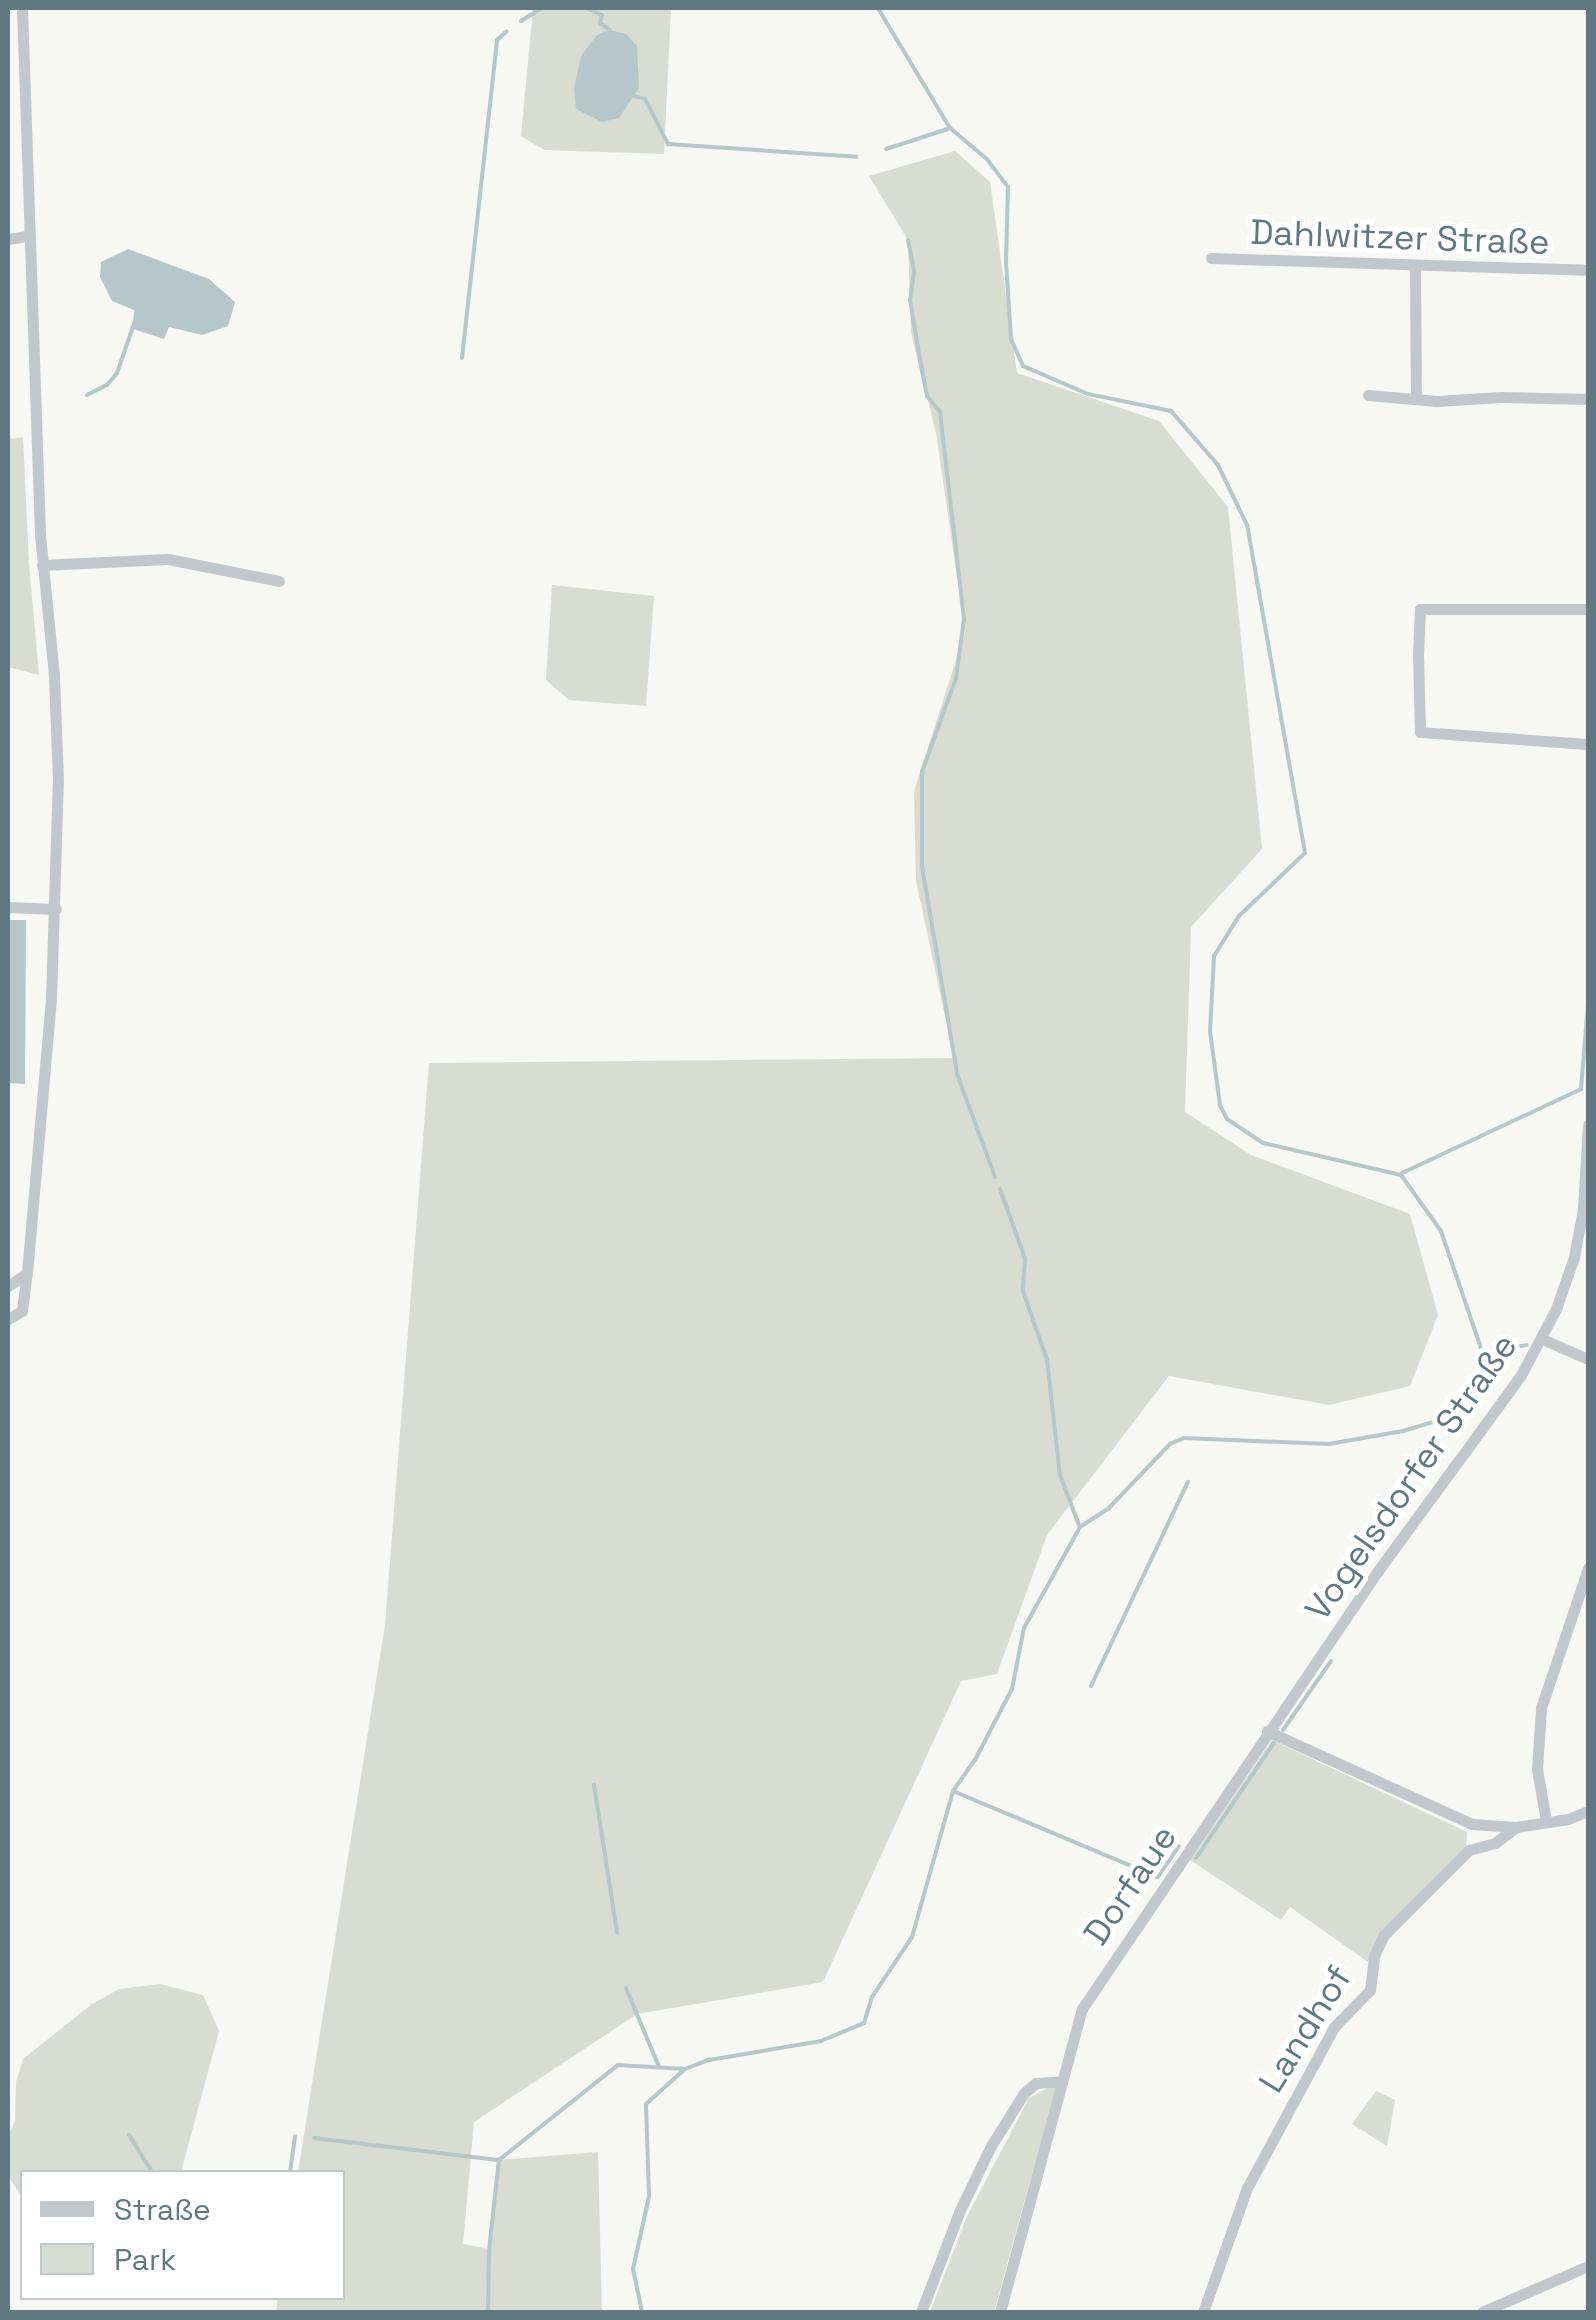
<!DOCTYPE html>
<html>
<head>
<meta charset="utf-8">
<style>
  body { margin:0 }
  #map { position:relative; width:1596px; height:2320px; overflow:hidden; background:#f7f7f3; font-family:"Space Grotesk",sans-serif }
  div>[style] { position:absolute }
  .green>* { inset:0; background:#d8dcd2 }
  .water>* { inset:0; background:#b5c7c9 }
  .stream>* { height:4px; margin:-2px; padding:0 2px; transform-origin:2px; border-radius:2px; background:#b5c7c9 }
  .street>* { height:11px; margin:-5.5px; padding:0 5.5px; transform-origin:5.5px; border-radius:5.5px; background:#c1c7ca }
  span { translate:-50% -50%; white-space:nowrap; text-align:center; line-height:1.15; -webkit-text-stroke:10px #fff; paint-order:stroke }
  .street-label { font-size:35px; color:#5f7881 }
  .frame { position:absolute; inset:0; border:10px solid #5f7881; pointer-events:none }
  .legend { position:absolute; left:20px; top:2170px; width:325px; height:130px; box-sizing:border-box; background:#fff; border:2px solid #bfc9cd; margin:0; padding:12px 18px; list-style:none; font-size:30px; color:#5f7881 }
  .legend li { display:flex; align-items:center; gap:20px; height:50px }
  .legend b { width:50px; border:2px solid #bfc9cd }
</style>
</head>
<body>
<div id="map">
  <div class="green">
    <div style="clip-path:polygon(533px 8px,671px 8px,664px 154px,544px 150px,521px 136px)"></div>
    <div style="clip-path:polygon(955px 151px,990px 182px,1017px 373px,1159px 421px,1228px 507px,1262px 849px,1191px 927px,1185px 1112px,1251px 1155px,1410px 1214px,1438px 1315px,1410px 1386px,1329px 1405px,1169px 1376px,1047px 1535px,997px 1674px,961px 1681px,823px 1982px,637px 2014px,474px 2122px,463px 2244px,489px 2249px,499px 2160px,598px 2152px,602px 2312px,276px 2312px,278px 2298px,342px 2298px,342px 2172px,298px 2172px,385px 1625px,429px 1063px,954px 1058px,916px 881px,914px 791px,965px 632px,936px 433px,911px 333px,908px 240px,869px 176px)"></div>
    <div style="clip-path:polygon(23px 437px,29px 564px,39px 675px,8px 667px,8px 439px)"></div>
    <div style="clip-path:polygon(552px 585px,654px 596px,646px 706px,569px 700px,546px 680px)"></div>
    <div style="clip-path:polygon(1272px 1740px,1467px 1832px,1466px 1850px,1391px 1922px,1368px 1962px,1290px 1907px,1281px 1920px,1190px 1860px)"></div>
    <div style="clip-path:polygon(160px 1984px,203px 1995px,219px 2031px,181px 2172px,22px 2172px,22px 2197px,8px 2176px,8px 2137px,15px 2121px,16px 2082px,23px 2059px,92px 2004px,119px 1989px)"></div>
    <div style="clip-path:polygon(1057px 2083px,994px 2312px,930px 2312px,967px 2216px,1029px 2098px)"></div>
    <div style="clip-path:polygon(1376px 2091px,1395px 2100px,1387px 2146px,1352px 2124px)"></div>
  </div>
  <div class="water">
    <div style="clip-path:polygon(610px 30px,626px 34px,637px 46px,639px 88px,619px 118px,602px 122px,576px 109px,574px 88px,581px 56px,597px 35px)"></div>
    <div style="clip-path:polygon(128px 249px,209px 279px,235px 302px,228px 326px,202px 335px,169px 327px,164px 339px,133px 329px,134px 310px,112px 301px,100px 277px,101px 262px)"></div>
    <div style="clip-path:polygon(8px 920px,26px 920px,25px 1084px,8px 1083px)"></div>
  </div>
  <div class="stream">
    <div style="left:586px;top:8px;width:17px;rotate:24deg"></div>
    <div style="left:602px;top:15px;width:8px;rotate:104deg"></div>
    <div style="left:600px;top:23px;width:12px;rotate:35deg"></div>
    <div style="left:521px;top:21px;width:25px;rotate:-32deg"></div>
    <div style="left:634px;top:96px;width:11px;rotate:15deg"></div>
    <div style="left:645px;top:99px;width:51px;rotate:62.9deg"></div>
    <div style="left:668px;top:144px;width:189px;rotate:3.9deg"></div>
    <div style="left:886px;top:149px;width:65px;rotate:-17.9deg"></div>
    <div style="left:908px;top:240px;width:33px;rotate:79deg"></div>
    <div style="left:914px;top:272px;width:28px;rotate:98deg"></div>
    <div style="left:910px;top:300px;width:61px;rotate:80.5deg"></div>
    <div style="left:920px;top:360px;width:37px;rotate:79deg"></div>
    <div style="left:927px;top:396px;width:21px;rotate:51deg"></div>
    <div style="left:940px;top:412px;width:208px;rotate:83.4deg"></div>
    <div style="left:964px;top:619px;width:60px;rotate:97.7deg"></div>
    <div style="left:956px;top:678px;width:100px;rotate:109.9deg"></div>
    <div style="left:922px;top:772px;width:94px;rotate:90deg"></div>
    <div style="left:922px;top:866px;width:211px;rotate:80.4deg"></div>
    <div style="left:957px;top:1074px;width:110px;rotate:69.7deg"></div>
    <div style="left:462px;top:358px;width:320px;rotate:-83.7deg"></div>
    <div style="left:497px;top:40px;width:13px;rotate:-42deg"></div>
    <div style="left:87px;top:395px;width:22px;rotate:-27deg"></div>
    <div style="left:107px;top:385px;width:16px;rotate:-50deg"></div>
    <div style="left:117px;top:373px;width:61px;rotate:-71deg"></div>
    <div style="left:1402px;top:1173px;width:198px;rotate:-25.1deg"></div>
    <div style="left:1581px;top:1089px;width:86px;rotate:-85.3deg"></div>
    <div style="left:1000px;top:1189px;width:74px;rotate:70.3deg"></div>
    <div style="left:1025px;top:1259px;width:32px;rotate:94deg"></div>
    <div style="left:1023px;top:1291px;width:73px;rotate:70.8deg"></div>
    <div style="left:1047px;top:1360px;width:116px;rotate:83.6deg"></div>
    <div style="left:1060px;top:1475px;width:53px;rotate:69.2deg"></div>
    <div style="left:1484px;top:1351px;width:43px;rotate:-7.9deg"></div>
    <div style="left:1091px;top:1686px;width:226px;rotate:-64.6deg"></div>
    <div style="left:1283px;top:1730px;width:84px;rotate:-55.2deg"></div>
    <div style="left:594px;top:1785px;width:149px;rotate:81.1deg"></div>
    <div style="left:953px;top:1791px;width:222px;rotate:22.8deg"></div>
    <div style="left:1158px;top:1877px;width:37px;rotate:-56deg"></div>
    <div style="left:1196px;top:1858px;width:139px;rotate:-55.9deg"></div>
    <div style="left:626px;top:1988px;width:86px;rotate:67.3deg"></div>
    <div style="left:129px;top:2135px;width:44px;rotate:58.1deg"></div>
    <div style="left:314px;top:2138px;width:185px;rotate:6.8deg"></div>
    <div style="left:290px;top:2172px;width:36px;rotate:-82deg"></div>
    <div style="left:488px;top:2312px;width:62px;rotate:-89.1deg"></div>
    <div style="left:489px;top:2250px;width:91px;rotate:-83.7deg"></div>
    <div style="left:499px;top:2160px;width:152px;rotate:-38.6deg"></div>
    <div style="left:618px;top:2065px;width:67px;rotate:3.4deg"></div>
    <div style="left:642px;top:2312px;width:44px;rotate:-101.8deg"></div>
    <div style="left:633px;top:2269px;width:75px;rotate:-77.6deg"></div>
    <div style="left:649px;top:2196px;width:92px;rotate:-91.9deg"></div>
    <div style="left:646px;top:2104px;width:52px;rotate:-41.9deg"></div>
    <div style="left:685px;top:2069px;width:26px;rotate:-21deg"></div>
    <div style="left:709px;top:2060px;width:114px;rotate:-9.6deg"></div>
    <div style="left:821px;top:2041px;width:47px;rotate:-22.7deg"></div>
    <div style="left:864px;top:2023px;width:27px;rotate:-73deg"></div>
    <div style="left:872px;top:1997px;width:72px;rotate:-56.3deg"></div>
    <div style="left:912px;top:1937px;width:152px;rotate:-74.3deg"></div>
    <div style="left:953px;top:1791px;width:38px;rotate:-55deg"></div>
    <div style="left:975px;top:1760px;width:80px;rotate:-62.5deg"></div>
    <div style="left:1012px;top:1689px;width:62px;rotate:-78.9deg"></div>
    <div style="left:1024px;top:1628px;width:115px;rotate:-61deg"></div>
    <div style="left:1080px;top:1527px;width:33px;rotate:-33deg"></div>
    <div style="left:1108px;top:1509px;width:90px;rotate:-46.4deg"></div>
    <div style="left:1170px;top:1444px;width:15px;rotate:-23deg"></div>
    <div style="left:1184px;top:1438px;width:145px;rotate:2.4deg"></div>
    <div style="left:1329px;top:1444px;width:75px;rotate:-10deg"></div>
    <div style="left:1403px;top:1431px;width:42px;rotate:-16.7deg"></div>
    <div style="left:1443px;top:1419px;width:24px;rotate:-36deg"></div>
    <div style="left:1462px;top:1405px;width:47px;rotate:-64.5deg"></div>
    <div style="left:1482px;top:1363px;width:12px;rotate:-90deg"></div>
    <div style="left:1482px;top:1351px;width:127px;rotate:-108.9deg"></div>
    <div style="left:1441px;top:1231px;width:69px;rotate:-125.5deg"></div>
    <div style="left:1401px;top:1175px;width:142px;rotate:-166.9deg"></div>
    <div style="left:1263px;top:1143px;width:43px;rotate:-146.3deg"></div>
    <div style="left:1227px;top:1119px;width:16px;rotate:-117deg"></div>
    <div style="left:1220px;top:1105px;width:75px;rotate:-97.7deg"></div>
    <div style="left:1210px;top:1031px;width:75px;rotate:-86.9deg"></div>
    <div style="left:1214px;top:956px;width:47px;rotate:-58deg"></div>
    <div style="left:1239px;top:916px;width:91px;rotate:-43.7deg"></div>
    <div style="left:1305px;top:853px;width:333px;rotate:-100deg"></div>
    <div style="left:1247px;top:525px;width:67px;rotate:-115.8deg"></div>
    <div style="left:1218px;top:465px;width:72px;rotate:-131deg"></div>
    <div style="left:1171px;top:411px;width:85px;rotate:-168.4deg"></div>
    <div style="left:1088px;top:394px;width:71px;rotate:-156.7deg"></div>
    <div style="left:1023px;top:366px;width:30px;rotate:-114deg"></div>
    <div style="left:1011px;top:339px;width:77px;rotate:-93.7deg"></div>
    <div style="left:1006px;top:262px;width:75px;rotate:-88.5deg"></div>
    <div style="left:1008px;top:187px;width:34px;rotate:-127deg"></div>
    <div style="left:988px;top:160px;width:50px;rotate:-139.9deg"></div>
    <div style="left:950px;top:128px;width:140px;rotate:-121deg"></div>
  </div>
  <div class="street">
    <div style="left:8px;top:239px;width:20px;rotate:-9deg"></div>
    <div style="left:1211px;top:258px;width:377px;rotate:1.8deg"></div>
    <div style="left:1415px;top:265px;width:131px;rotate:89.6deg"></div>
    <div style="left:1368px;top:395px;width:69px;rotate:5deg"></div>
    <div style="left:1437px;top:401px;width:64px;rotate:-3.6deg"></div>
    <div style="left:1501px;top:397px;width:87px;rotate:1.3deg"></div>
    <div style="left:42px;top:565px;width:126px;rotate:-2.7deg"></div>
    <div style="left:168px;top:559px;width:113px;rotate:11.2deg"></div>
    <div style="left:1588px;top:609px;width:168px;rotate:180deg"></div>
    <div style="left:1420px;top:609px;width:46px;rotate:92.5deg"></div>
    <div style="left:1418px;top:655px;width:77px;rotate:88.5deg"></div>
    <div style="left:1420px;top:732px;width:168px;rotate:4.1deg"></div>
    <div style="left:8px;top:907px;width:48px;rotate:2.4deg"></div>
    <div style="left:8px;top:1286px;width:23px;rotate:-34deg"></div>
    <div style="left:8px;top:1319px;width:16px;rotate:-30deg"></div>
    <div style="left:22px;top:1311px;width:38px;rotate:-83deg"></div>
    <div style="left:27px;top:1273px;width:275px;rotate:-85deg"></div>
    <div style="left:51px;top:999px;width:218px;rotate:-88.2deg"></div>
    <div style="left:58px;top:781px;width:106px;rotate:-92.2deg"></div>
    <div style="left:54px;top:675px;width:142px;rotate:-95.7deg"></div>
    <div style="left:40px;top:534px;width:526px;rotate:-91.96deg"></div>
    <div style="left:1542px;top:1339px;width:50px;rotate:23.5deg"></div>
    <div style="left:1267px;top:1731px;width:225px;rotate:24.4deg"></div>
    <div style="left:1472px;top:1824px;width:44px;rotate:3.9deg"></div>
    <div style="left:1516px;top:1827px;width:53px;rotate:-8.7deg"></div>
    <div style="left:1568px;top:1819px;width:22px;rotate:-22deg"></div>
    <div style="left:1546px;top:1821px;width:53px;rotate:-99.8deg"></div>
    <div style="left:1537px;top:1769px;width:61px;rotate:-86.2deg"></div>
    <div style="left:1541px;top:1708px;width:148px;rotate:-71.4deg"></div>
    <div style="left:921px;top:2312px;width:109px;rotate:-69.1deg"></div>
    <div style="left:960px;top:2210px;width:71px;rotate:-64.2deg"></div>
    <div style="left:991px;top:2146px;width:62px;rotate:-58.1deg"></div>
    <div style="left:1024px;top:2093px;width:16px;rotate:-40deg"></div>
    <div style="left:1036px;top:2083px;width:26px;rotate:-4deg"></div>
    <div style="left:1000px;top:2312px;width:314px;rotate:-74.9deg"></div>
    <div style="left:1082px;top:2009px;width:527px;rotate:-55.98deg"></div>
    <div style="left:1377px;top:1572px;width:244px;rotate:-53.8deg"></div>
    <div style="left:1521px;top:1375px;width:75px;rotate:-62.1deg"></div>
    <div style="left:1556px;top:1309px;width:55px;rotate:-70.9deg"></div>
    <div style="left:1574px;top:1257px;width:49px;rotate:-79.4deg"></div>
    <div style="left:1583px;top:1209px;width:84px;rotate:-86.6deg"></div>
    <div style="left:1203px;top:2312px;width:132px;rotate:-70.5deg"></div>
    <div style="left:1247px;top:2188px;width:183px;rotate:-61.6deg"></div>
    <div style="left:1334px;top:2027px;width:52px;rotate:-45.8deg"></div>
    <div style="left:1370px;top:1990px;width:34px;rotate:-83deg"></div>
    <div style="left:1374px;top:1956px;width:23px;rotate:-65deg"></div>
    <div style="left:1384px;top:1935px;width:120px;rotate:-45deg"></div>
    <div style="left:1469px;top:1850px;width:27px;rotate:-15deg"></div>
    <div style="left:1495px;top:1843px;width:26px;rotate:-37deg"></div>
    <div style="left:1482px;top:2312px;width:116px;rotate:-23.5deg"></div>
  </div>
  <div class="street-label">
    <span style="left:1400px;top:237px;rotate:2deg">Dahlwitzer Straße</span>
    <span style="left:1411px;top:1477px;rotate:-55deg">Vogelsdorfer Straße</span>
    <span style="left:1130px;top:1885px;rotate:-56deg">Dorfaue</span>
    <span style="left:1305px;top:2029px;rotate:-58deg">Landhof</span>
  </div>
  <div class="frame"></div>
  <ul class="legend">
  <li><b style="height:12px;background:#c1c7ca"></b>Straße</li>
  <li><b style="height:28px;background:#d8dcd2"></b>Park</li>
  </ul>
</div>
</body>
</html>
